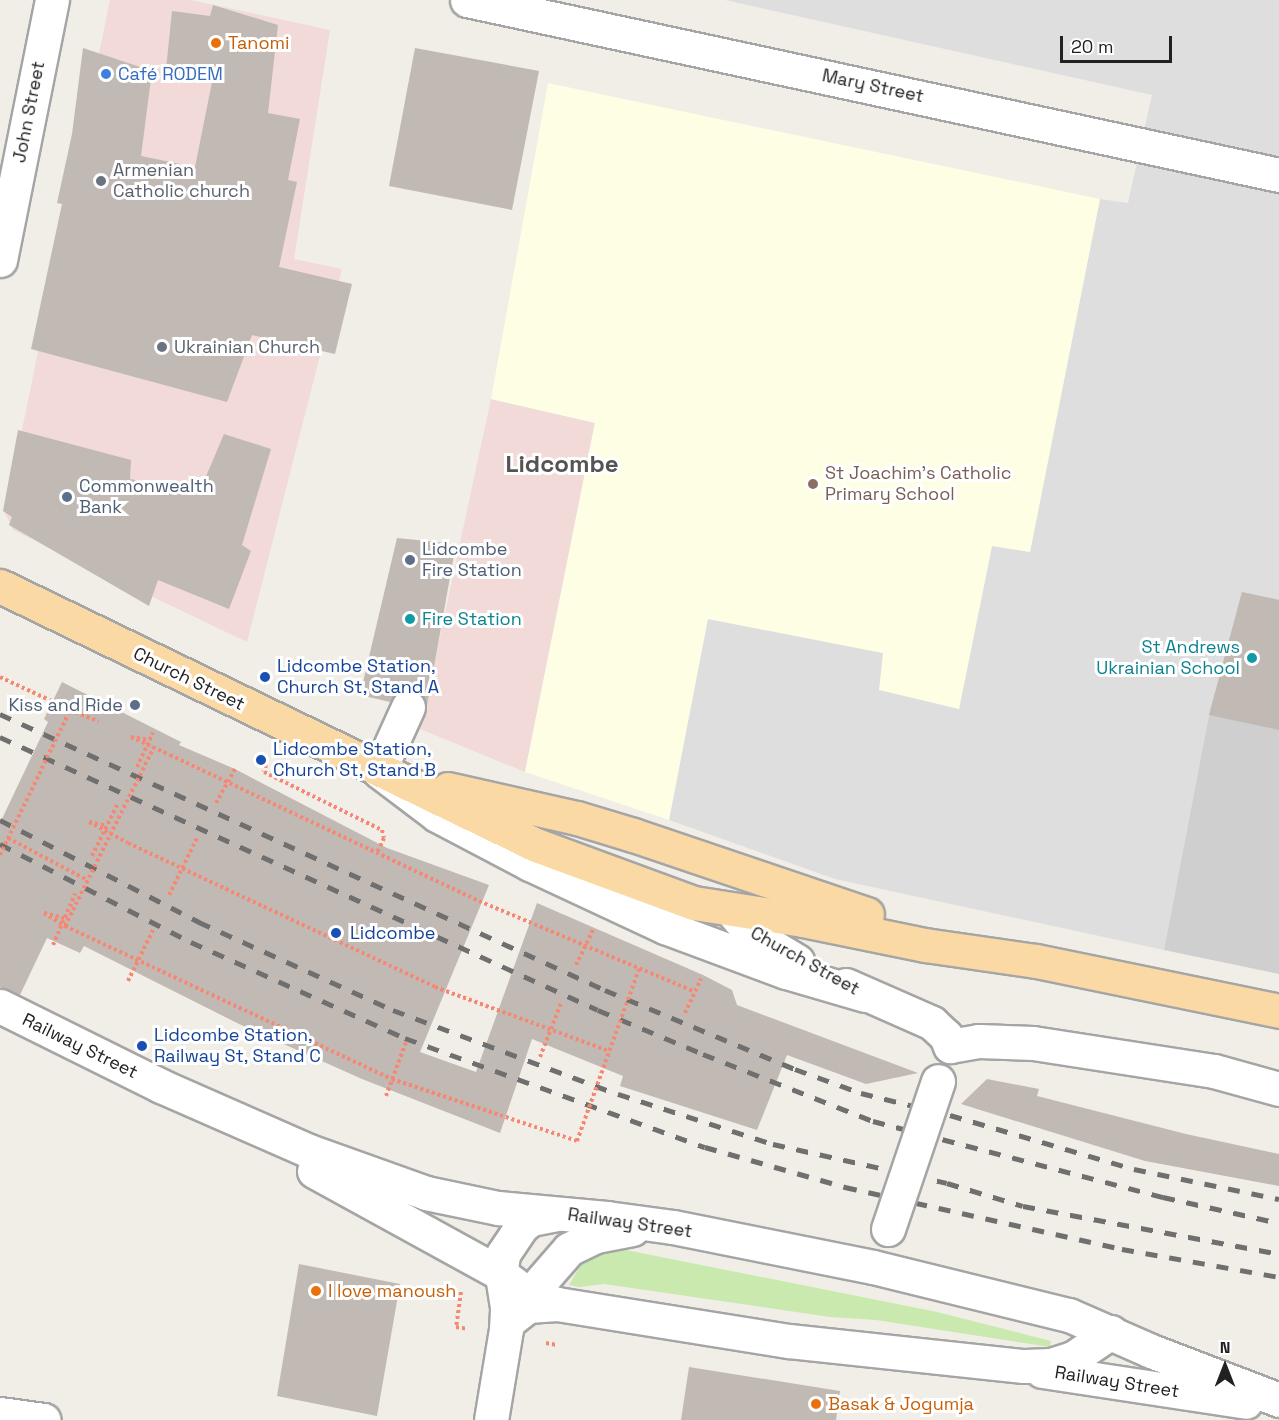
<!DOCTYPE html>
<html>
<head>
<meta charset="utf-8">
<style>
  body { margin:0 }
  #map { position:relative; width:1279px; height:1420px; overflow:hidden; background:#f1eee7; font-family:"Space Grotesk",sans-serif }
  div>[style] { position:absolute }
  .residential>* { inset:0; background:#dfdede }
  .commercial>* { inset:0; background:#f1dad8 }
  .education>* { inset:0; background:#fdfee3 }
  .religious>* { inset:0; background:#cfcfcf }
  .grass>* { inset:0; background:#c9e9af }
  .building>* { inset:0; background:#c1bab4 }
  .path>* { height:4px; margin-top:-2px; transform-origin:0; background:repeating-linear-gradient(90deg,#f68773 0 3px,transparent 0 6px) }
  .roads { filter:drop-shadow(2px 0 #a5a5a5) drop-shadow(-2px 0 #a5a5a5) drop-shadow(0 2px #a5a5a5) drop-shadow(0 -2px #a5a5a5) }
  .minor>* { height:33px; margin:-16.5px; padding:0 16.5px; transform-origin:16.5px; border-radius:16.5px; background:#fff }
  .major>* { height:33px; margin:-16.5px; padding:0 16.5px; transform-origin:16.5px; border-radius:16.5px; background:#fad9a4 }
  .rail>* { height:4.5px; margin-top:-2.25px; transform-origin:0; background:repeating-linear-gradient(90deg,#6f6f6f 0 12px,transparent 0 24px) }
  .path-bridge>* { height:4px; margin-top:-2px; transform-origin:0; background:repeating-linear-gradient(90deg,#f68773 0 3px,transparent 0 6px) }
  .bridges { filter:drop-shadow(2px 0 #a5a5a5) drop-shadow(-2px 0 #a5a5a5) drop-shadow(0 2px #a5a5a5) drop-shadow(0 -2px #a5a5a5) }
  .minor-bridge>* { height:33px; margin:-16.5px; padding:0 16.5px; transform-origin:16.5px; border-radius:16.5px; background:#fff }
  .dots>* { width:16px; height:16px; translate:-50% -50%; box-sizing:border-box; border:3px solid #fff; border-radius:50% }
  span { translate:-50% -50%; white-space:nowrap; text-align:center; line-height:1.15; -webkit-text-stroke:6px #fff; paint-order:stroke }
  .food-label { font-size:18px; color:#c56008 }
  .left { translate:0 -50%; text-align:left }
  .shop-label { font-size:18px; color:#366cbe }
  .street-label { font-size:18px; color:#212121 }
  .worship-label { font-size:18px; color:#5b616d }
  .education-label { font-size:18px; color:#785e54 }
  .service-label { font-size:18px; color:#4e5e75 }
  .right { translate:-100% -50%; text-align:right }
  .culture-label { font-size:18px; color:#0d838f }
  .transit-label { font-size:18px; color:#164399 }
  .district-label { font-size:24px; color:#545454; font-weight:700 }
  .north { position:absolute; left:1195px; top:1336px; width:60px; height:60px; -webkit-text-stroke:4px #fff; paint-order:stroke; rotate:0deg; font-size:16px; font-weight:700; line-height:24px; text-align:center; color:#212121 }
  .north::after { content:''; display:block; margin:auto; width:21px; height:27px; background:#212121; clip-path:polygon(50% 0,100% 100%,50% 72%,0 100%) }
  .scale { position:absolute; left:1060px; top:36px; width:112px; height:27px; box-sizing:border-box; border:3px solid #212121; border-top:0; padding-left:8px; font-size:18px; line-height:21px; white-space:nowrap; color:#212121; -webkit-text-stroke:4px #fff; paint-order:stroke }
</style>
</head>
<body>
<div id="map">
  <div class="residential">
    <div style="clip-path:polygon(725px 0,1279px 0,1279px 600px,1209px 715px,1164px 950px,835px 879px,669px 820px,707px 618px,883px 653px,959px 709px,992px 546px,1030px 552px,1100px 199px,1128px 203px,1152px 95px)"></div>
  </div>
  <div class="commercial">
    <div style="clip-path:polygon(110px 0,191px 0,330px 30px,294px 259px,342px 269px,247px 642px,13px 530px,5px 513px)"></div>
    <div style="clip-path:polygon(491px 399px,595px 422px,525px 772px,420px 729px)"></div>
  </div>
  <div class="education">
    <div style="clip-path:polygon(548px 83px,1100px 199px,1030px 552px,992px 546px,959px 709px,879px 690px,883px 653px,708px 619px,669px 820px,525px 772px,595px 423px,491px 399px)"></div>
  </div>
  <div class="religious">
    <div style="clip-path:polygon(1242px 592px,1279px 600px,1279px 974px,1164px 950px,1209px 715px)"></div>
  </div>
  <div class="grass">
    <div style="clip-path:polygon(616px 1248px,937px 1312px,1051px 1341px,1050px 1347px,876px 1320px,830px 1317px,604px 1284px,579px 1287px,569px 1285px,585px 1258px,598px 1251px)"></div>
  </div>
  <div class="building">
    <div style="clip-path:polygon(213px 5px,278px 25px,268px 113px,300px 119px,288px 180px,297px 182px,279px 267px,352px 284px,335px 354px,252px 335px,227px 402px,31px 349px,62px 204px,57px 203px,72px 134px,83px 48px,152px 71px,141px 156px,195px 167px,212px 82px,166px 69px,172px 11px,210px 16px)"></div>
    <div style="clip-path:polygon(415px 48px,539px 71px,512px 210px,389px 186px)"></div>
    <div style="clip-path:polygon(18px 430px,131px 460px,130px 479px,199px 493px,224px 434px,271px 449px,242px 545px,251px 551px,229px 609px,158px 580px,149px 606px,9px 525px,12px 517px,3px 511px)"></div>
    <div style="clip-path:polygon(397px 538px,456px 544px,426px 711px,424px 697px,415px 690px,406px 688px,398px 691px,390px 702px,360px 695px)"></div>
    <div style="clip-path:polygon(1242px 592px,1279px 600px,1279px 730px,1209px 715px)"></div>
    <div style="clip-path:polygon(62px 682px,181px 742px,179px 745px,235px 769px,387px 848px,489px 885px,420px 1052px,476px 1072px,537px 903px,703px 975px,732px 990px,737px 1005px,918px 1073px,866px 1084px,787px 1055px,757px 1130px,620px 1086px,623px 1076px,532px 1039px,500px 1133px,362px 1079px,239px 1024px,84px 946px,80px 953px,47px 938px,20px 995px,0 987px,0 823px,48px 722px,44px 719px)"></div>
    <div style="clip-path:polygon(987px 1079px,1039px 1089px,1037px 1096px,1186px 1134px,1279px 1154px,1279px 1186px,1145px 1161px,961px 1104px)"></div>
    <div style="clip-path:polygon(299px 1264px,400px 1284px,377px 1416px,277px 1396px)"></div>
    <div style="clip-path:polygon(689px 1367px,840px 1391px,836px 1420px,681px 1420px)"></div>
  </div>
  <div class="path">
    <div style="left:0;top:677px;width:62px;rotate:24.9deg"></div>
    <div style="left:70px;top:710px;width:31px;rotate:22deg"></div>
    <div style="left:131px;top:737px;width:19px;rotate:9deg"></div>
    <div style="left:170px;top:755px;width:342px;rotate:25.3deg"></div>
    <div style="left:479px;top:901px;width:234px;rotate:22.8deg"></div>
    <div style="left:266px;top:765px;width:7px;rotate:106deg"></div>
    <div style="left:264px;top:772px;width:131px;rotate:26.2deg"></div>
    <div style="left:382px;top:830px;width:8px;rotate:76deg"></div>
    <div style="left:384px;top:838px;width:17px;rotate:115deg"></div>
    <div style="left:137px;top:767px;width:38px;rotate:-65deg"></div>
    <div style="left:216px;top:803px;width:39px;rotate:-61deg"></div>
    <div style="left:89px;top:822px;width:18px;rotate:13deg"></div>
    <div style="left:8px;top:838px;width:89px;rotate:28deg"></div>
    <div style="left:128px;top:843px;width:339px;rotate:25.1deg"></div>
    <div style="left:435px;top:987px;width:185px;rotate:20.2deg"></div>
    <div style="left:92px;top:856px;width:59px;rotate:-63.9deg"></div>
    <div style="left:169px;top:895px;width:64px;rotate:-63.8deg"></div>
    <div style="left:44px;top:913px;width:21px;rotate:14deg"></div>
    <div style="left:65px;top:926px;width:361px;rotate:25.1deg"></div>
    <div style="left:392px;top:1079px;width:195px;rotate:18.5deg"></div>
    <div style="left:53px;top:945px;width:56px;rotate:-66.7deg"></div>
    <div style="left:576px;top:965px;width:39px;rotate:-64deg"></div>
    <div style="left:128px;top:981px;width:59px;rotate:-63.9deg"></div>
    <div style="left:685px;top:1013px;width:38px;rotate:-65deg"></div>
    <div style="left:540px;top:1057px;width:58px;rotate:-68.7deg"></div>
    <div style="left:386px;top:1096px;width:58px;rotate:-69.7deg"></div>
    <div style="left:461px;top:1292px;width:35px;rotate:98deg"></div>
    <div style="left:456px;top:1327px;width:12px;rotate:9deg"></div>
    <div style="left:546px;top:1343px;width:11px;rotate:10deg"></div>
  </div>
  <div class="roads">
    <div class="minor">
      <div style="left:467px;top:0;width:831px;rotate:12.16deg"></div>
      <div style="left:0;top:260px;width:265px;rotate:-78.7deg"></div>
      <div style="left:408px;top:707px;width:70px;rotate:114.4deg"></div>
      <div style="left:379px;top:771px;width:73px;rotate:37.2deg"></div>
      <div style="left:437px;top:815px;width:105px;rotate:27.8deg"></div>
      <div style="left:530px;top:864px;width:149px;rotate:25deg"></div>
      <div style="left:665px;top:927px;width:129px;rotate:20.4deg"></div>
      <div style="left:786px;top:972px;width:82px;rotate:16.2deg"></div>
      <div style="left:731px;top:910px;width:30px;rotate:50deg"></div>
      <div style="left:750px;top:933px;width:55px;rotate:30.8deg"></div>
      <div style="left:846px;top:985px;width:94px;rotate:23.8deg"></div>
      <div style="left:932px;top:1023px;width:19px;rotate:43deg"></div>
      <div style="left:946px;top:1036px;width:11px;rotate:68deg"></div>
      <div style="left:0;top:1006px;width:180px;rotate:26.4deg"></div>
      <div style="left:161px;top:1086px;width:162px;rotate:23.7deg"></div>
      <div style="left:309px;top:1151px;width:124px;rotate:19.7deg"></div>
      <div style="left:426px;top:1193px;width:74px;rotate:11.8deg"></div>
      <div style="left:498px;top:1208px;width:109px;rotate:5.2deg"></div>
      <div style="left:607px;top:1218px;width:67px;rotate:7.8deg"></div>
      <div style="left:673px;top:1227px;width:204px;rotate:11.3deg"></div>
      <div style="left:873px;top:1267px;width:202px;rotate:13.8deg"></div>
      <div style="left:1069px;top:1315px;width:90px;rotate:23.7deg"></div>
      <div style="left:1151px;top:1351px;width:137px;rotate:20.9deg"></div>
      <div style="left:950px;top:1046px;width:29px;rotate:-10deg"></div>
      <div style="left:979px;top:1041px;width:54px;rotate:2.1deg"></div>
      <div style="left:1033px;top:1043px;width:183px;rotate:8.8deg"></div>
      <div style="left:1214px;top:1071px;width:67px;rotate:15.5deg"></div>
      <div style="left:314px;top:1171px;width:213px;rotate:28.8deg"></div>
      <div style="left:501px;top:1274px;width:34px;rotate:37deg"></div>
      <div style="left:528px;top:1294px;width:31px;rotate:19deg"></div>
      <div style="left:515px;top:1311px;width:82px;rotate:-48.9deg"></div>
      <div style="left:569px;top:1249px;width:30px;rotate:-26deg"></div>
      <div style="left:596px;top:1236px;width:37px;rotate:-11deg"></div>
      <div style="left:510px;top:1320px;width:23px;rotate:-38deg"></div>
      <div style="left:528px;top:1306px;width:29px;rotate:-4deg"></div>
      <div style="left:557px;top:1304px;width:235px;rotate:9.1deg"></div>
      <div style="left:789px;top:1341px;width:236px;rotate:6.1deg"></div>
      <div style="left:1024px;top:1366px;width:27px;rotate:-2deg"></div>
      <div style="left:1051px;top:1365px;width:23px;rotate:-18deg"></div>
      <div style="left:1073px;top:1358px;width:46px;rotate:-34.4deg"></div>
      <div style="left:1042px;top:1371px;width:206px;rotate:8.6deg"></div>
      <div style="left:0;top:1414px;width:44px;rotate:7.8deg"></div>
      <div style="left:491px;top:1420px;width:92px;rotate:-80.6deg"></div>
      <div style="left:506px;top:1329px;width:22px;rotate:-87deg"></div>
      <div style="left:507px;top:1307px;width:38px;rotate:-99deg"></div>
      <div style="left:501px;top:1269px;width:15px;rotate:-82deg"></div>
      <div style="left:503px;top:1254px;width:34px;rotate:-56deg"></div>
      <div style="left:522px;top:1226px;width:11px;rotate:-38deg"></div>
      <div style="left:531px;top:1219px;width:25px;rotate:-11deg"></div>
    </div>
    <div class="major">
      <div style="left:0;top:586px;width:595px;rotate:25.79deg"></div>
      <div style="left:536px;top:845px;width:168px;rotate:20.2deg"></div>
      <div style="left:694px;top:903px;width:110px;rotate:8.9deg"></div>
      <div style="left:803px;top:920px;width:125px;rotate:11.6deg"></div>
      <div style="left:925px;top:945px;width:112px;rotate:8.2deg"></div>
      <div style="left:1036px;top:961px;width:248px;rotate:11.6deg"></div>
      <div style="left:448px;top:789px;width:132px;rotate:12.7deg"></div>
      <div style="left:577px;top:818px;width:59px;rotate:16.9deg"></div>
      <div style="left:633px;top:835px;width:247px;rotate:18.7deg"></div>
    </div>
  </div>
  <div class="rail">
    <div style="left:0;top:714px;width:665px;rotate:24.52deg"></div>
    <div style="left:605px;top:990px;width:206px;rotate:22.6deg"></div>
    <div style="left:795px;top:1069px;width:70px;rotate:20deg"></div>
    <div style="left:861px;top:1093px;width:92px;rotate:13.9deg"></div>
    <div style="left:950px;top:1115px;width:192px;rotate:16.4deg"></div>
    <div style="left:1134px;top:1169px;width:148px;rotate:11.7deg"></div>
    <div style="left:0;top:737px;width:657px;rotate:24.54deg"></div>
    <div style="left:598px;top:1010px;width:114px;rotate:22.7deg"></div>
    <div style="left:703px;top:1054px;width:183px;rotate:21.5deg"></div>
    <div style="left:873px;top:1121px;width:300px;rotate:14.7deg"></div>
    <div style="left:1163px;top:1197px;width:119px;rotate:12.6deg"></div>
    <div style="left:0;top:820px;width:224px;rotate:27.1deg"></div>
    <div style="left:199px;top:922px;width:213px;rotate:24.4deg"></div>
    <div style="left:393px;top:1010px;width:240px;rotate:20.5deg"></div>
    <div style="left:618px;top:1094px;width:163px;rotate:17.9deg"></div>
    <div style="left:773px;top:1144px;width:178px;rotate:12.6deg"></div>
    <div style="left:947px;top:1183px;width:79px;rotate:16.8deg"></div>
    <div style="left:1023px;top:1206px;width:260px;rotate:10.6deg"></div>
    <div style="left:0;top:844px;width:215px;rotate:27.2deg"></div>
    <div style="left:191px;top:942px;width:235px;rotate:24.2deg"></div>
    <div style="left:405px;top:1038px;width:319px;rotate:20deg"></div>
    <div style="left:705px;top:1147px;width:146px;rotate:15.9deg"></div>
    <div style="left:845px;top:1187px;width:284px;rotate:12.6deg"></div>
    <div style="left:1122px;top:1249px;width:159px;rotate:10.1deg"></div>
  </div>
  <div class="path-bridge">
    <div style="left:131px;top:737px;width:43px;rotate:24.8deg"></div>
    <div style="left:89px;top:822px;width:44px;rotate:28.3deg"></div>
    <div style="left:0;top:855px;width:161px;rotate:-64.2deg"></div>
    <div style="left:70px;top:710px;width:16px;rotate:-153deg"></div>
    <div style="left:44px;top:913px;width:25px;rotate:32deg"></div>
    <div style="left:65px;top:926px;width:200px;rotate:-63.6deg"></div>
    <div style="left:577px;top:1141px;width:183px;rotate:-70.2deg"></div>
  </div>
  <div class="bridges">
    <div class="minor-bridge">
      <div style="left:888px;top:1229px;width:156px;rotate:-71.3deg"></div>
    </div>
  </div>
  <div class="dots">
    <div style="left:216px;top:43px;background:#e8710a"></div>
    <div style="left:106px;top:74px;background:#3f7fe0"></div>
    <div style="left:101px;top:181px;background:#6b7280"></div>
    <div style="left:162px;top:347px;background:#6b7280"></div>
    <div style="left:813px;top:484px;background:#8d6e63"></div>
    <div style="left:67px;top:497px;background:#5c6f8a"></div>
    <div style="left:410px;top:560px;background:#5c6f8a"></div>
    <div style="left:410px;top:619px;background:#0f9aa8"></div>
    <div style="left:1252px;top:658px;background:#0f9aa8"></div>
    <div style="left:265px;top:677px;background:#1a4fb4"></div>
    <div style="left:135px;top:705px;background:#5c6f8a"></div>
    <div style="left:261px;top:760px;background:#1a4fb4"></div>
    <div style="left:336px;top:933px;background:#1a4fb4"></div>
    <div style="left:142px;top:1046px;background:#1a4fb4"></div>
    <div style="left:316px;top:1291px;background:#e8710a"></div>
    <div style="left:816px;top:1404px;background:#e8710a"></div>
  </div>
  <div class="food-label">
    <span class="left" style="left:228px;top:43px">Tanomi</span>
    <span class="left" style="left:328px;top:1291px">I love manoush</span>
    <span class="left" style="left:828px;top:1404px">Basak &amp; Jogumja</span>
  </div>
  <div class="shop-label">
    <span class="left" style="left:118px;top:74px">Café RODEM</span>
  </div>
  <div class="street-label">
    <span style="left:873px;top:86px;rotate:12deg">Mary Street</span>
    <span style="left:29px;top:112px;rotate:-79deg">John Street</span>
    <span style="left:189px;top:679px;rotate:26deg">Church Street</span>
    <span style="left:805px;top:961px;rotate:29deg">Church Street</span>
    <span style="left:80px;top:1046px;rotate:26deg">Railway Street</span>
    <span style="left:630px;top:1223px;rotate:8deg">Railway Street</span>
    <span style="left:1117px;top:1382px;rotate:9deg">Railway Street</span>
  </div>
  <div class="worship-label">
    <span class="left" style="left:113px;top:181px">Armenian<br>Catholic church</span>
    <span class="left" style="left:174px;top:347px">Ukrainian Church</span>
  </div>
  <div class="education-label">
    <span class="left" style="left:825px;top:484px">St Joachim's Catholic<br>Primary School</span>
  </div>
  <div class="service-label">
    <span class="left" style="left:79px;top:497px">Commonwealth<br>Bank</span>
    <span class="left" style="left:422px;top:560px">Lidcombe<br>Fire Station</span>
    <span class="right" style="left:123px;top:705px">Kiss and Ride</span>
  </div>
  <div class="culture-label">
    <span class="left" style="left:422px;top:619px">Fire Station</span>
    <span class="right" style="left:1240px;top:658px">St Andrews<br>Ukrainian School</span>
  </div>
  <div class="transit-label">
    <span class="left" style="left:277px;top:677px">Lidcombe Station,<br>Church St, Stand A</span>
    <span class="left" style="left:273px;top:760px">Lidcombe Station,<br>Church St, Stand B</span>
    <span class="left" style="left:350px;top:933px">Lidcombe</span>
    <span class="left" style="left:154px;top:1046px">Lidcombe Station,<br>Railway St, Stand C</span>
  </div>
  <div class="district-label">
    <span style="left:562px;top:464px">Lidcombe</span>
  </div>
  <div class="north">N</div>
  <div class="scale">20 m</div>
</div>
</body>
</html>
